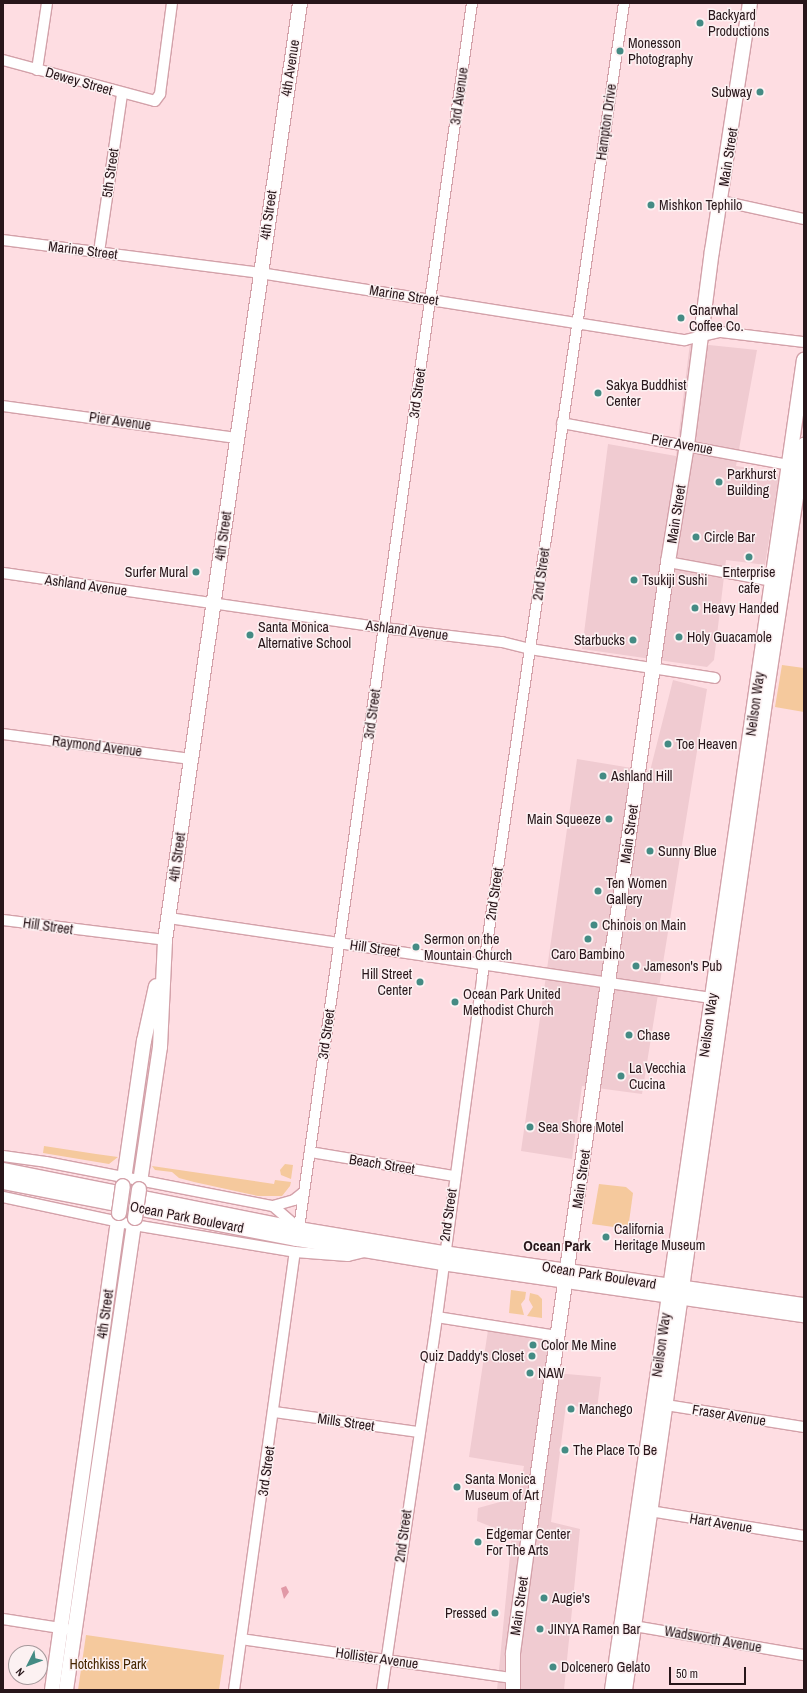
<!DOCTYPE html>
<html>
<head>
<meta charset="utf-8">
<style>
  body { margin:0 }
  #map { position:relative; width:807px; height:1693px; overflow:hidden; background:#fedde2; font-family:"Archivo Narrow",sans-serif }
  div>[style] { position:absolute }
  .built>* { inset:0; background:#f0cbd1 }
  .green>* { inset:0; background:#f5c99d }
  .water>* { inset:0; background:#e199a7 }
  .roads { filter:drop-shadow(1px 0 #d3a1a9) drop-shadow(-1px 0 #d3a1a9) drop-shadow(0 1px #d3a1a9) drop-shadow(0 -1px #d3a1a9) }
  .street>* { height:10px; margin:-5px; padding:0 5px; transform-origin:5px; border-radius:5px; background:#fff }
  .secondary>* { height:14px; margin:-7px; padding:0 7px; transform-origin:7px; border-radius:7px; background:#fff }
  .bridges { filter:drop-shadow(1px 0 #d3a1a9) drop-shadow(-1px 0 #d3a1a9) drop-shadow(0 1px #d3a1a9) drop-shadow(0 -1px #d3a1a9) }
  .secondary-bridge>* { height:14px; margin:-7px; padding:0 7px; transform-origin:7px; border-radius:7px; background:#fff }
  .dots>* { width:11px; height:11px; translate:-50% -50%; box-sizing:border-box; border:2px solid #fcf1f2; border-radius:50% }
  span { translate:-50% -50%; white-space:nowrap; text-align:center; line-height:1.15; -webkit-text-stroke:3px #fcf1f2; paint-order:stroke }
  .poi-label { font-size:14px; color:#28161a }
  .left { translate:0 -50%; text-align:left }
  .right { translate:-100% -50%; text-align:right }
  .street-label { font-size:14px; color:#28161a }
  .park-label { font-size:14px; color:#452600 }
  .neighbourhood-label { font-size:15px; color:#28161a; font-weight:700 }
  .frame { position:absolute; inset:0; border:4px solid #28161a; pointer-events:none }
  .north { position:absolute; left:8px; top:1645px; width:40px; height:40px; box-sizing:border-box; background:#fcf1f2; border:1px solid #a7999c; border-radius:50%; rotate:228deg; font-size:11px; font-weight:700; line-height:16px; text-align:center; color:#28161a }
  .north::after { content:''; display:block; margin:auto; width:14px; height:18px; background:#448b84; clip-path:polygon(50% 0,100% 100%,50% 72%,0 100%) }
  .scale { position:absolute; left:669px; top:1667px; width:77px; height:18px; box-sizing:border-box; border:2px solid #28161a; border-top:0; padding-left:5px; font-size:12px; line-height:14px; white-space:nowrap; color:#28161a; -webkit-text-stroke:3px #fcf1f2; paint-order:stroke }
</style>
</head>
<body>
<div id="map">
  <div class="built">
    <div style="clip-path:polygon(690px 343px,757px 350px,736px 466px,776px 472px,779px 476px,765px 565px,726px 560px,714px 660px,707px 667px,582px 649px,608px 444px,676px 456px)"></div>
    <div style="clip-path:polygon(673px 680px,707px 689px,642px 1094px,582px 1086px,572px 1159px,521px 1151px,577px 759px,650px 771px)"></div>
    <div style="clip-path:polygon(488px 1330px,549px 1341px,544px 1372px,601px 1377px,597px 1409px,566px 1405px,551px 1522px,580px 1529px,564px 1690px,497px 1690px,512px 1535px,477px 1521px,478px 1508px,518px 1497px,524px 1466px,469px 1457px)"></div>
  </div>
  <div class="green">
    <div style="clip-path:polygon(782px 665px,804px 668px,804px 712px,775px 707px)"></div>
    <div style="clip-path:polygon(44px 1146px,96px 1154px,118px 1157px,109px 1164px,43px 1153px)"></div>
    <div style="clip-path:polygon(285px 1164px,293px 1165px,291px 1179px,281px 1175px,280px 1170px)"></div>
    <div style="clip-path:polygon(152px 1166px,274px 1184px,275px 1180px,291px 1182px,290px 1186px,282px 1196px,258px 1196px,194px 1182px,179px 1178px,172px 1172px,155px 1170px)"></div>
    <div style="clip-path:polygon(599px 1184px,626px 1187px,633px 1193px,628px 1229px,592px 1224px)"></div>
    <div style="clip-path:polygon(511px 1290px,526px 1292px,525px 1299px,521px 1304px,524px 1315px,509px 1313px)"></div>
    <div style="clip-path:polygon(530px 1293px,538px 1295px,542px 1299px,542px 1318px,527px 1316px,533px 1307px,529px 1300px)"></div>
    <div style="clip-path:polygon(86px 1635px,224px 1655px,219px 1690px,78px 1690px)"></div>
  </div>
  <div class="water">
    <div style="clip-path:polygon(286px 1586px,289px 1592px,284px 1599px,281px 1588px)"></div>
  </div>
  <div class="roads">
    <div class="street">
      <div style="left:3px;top:60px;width:157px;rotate:15.1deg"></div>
      <div style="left:155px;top:101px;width:9px;rotate:-54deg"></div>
      <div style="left:160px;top:94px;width:92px;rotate:-82.5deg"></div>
      <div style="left:37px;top:70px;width:68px;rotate:-81.5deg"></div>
      <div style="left:721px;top:201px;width:85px;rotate:12.2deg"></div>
      <div style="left:3px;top:240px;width:259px;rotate:7.3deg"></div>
      <div style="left:260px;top:273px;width:430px;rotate:9deg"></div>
      <div style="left:685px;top:340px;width:37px;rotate:-13deg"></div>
      <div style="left:721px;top:332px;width:84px;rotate:6.9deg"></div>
      <div style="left:99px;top:252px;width:160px;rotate:-81.7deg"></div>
      <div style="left:3px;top:406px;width:236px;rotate:7.8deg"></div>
      <div style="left:562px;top:423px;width:236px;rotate:10.5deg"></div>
      <div style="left:668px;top:562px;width:111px;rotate:10.4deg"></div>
      <div style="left:3px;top:573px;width:385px;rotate:8.2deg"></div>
      <div style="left:384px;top:628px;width:119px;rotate:6.8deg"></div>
      <div style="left:502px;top:642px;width:29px;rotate:14deg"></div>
      <div style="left:530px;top:649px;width:187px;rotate:8.9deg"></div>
      <div style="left:3px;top:734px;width:190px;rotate:7.6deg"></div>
      <div style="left:169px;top:918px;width:555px;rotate:8.39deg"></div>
      <div style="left:3px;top:920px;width:163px;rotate:7deg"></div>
      <div style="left:310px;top:1152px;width:146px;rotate:9.5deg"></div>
      <div style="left:3px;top:1156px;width:43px;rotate:7.9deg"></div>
      <div style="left:46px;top:1162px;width:231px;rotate:11deg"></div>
      <div style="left:273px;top:1206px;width:22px;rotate:-16deg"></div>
      <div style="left:294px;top:1200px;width:13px;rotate:-39deg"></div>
      <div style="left:3px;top:1197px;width:134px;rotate:12.1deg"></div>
      <div style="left:134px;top:1225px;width:163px;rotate:9.5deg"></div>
      <div style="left:295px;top:1252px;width:53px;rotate:4.3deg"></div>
      <div style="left:348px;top:1256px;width:16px;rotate:-14deg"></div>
      <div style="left:273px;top:1206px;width:35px;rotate:41deg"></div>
      <div style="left:298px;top:1235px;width:1244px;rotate:-81.96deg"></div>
      <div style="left:437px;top:1317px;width:121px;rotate:9deg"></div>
      <div style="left:660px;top:1404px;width:146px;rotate:9.1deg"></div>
      <div style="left:274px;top:1412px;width:145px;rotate:7.9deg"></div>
      <div style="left:644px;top:1510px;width:162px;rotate:9.2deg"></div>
      <div style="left:3px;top:1619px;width:64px;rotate:9deg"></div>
      <div style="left:628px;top:1625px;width:179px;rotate:9.7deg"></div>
      <div style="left:241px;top:1639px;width:274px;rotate:8.2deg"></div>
      <div style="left:234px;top:1690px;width:442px;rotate:-82.1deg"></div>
      <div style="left:382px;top:1690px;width:377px;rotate:-81.6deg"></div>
      <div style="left:437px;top:1317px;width:342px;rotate:-82.4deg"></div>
      <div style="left:482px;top:978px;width:985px;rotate:-81.71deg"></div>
    </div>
    <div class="secondary">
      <div style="left:3px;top:1170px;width:302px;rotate:11.3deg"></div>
      <div style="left:299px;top:1229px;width:146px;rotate:9.5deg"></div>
      <div style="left:443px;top:1253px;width:365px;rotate:8.2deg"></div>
      <div style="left:3px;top:1182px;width:299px;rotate:11deg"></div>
      <div style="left:297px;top:1239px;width:147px;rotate:9.4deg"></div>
      <div style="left:442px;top:1263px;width:366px;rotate:8.2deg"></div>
      <div style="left:123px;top:1186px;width:147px;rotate:-81.8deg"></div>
      <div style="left:144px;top:1041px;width:56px;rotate:-77.7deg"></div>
      <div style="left:139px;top:1189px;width:144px;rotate:-81.6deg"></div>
      <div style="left:160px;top:1047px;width:107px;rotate:-87.3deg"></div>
      <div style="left:165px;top:940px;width:947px;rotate:-81.8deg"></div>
      <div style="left:52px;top:1690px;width:482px;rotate:-82deg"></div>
      <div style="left:66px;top:1690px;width:477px;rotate:-81.7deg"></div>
      <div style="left:513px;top:1690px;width:37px;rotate:-90deg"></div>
      <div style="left:513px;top:1653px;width:119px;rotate:-82.3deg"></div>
      <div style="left:529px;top:1535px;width:983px;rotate:-81.87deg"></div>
      <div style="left:668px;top:562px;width:119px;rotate:-80.8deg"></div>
      <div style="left:687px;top:445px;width:196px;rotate:-82.7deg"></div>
      <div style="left:712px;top:251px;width:251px;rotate:-81.3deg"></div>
      <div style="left:612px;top:1690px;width:1344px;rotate:-81.79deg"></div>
      <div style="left:625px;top:1690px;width:1004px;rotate:-81.93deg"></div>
      <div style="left:766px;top:696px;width:254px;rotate:-81.4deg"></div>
    </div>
  </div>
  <div class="bridges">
    <div class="secondary-bridge">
      <div style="left:119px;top:1213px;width:27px;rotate:-82deg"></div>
      <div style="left:135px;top:1218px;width:29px;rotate:-82deg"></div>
    </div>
  </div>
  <div class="dots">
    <div style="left:700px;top:23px;background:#448b84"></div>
    <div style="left:620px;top:51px;background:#448b84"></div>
    <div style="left:760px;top:92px;background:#448b84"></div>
    <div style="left:651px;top:205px;background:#448b84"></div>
    <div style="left:681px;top:318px;background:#448b84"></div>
    <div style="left:598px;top:393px;background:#448b84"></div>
    <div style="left:719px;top:482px;background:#448b84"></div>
    <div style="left:696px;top:537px;background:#448b84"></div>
    <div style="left:749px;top:557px;background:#448b84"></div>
    <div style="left:196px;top:572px;background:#448b84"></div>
    <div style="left:634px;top:580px;background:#448b84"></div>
    <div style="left:695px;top:608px;background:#448b84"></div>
    <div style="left:250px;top:635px;background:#448b84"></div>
    <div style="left:679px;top:637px;background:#448b84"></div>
    <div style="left:633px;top:640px;background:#448b84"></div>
    <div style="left:668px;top:744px;background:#448b84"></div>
    <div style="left:603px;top:776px;background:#448b84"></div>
    <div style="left:609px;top:819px;background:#448b84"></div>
    <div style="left:650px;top:851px;background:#448b84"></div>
    <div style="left:598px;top:891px;background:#448b84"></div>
    <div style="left:594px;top:925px;background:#448b84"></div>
    <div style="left:588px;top:939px;background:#448b84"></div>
    <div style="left:416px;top:947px;background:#448b84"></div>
    <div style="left:636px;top:966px;background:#448b84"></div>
    <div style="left:420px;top:982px;background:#448b84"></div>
    <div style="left:455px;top:1002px;background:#448b84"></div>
    <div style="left:629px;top:1035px;background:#448b84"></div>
    <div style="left:621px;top:1076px;background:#448b84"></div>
    <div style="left:530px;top:1127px;background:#448b84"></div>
    <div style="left:606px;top:1237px;background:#448b84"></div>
    <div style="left:533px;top:1345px;background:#448b84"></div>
    <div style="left:532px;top:1356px;background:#448b84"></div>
    <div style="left:530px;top:1373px;background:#448b84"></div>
    <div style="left:571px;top:1409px;background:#448b84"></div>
    <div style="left:565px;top:1450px;background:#448b84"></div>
    <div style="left:457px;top:1487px;background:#448b84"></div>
    <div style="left:478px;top:1542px;background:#448b84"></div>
    <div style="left:544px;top:1598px;background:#448b84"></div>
    <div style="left:495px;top:1613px;background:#448b84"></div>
    <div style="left:540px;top:1629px;background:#448b84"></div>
    <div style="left:553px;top:1667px;background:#448b84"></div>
  </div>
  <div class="poi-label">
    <span class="left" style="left:708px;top:23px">Backyard<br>Productions</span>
    <span class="left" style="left:628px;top:51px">Monesson<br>Photography</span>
    <span class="right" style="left:752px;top:92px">Subway</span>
    <span class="left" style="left:659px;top:205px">Mishkon Tephilo</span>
    <span class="left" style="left:689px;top:318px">Gnarwhal<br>Coffee Co.</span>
    <span class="left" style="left:606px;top:393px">Sakya Buddhist<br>Center</span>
    <span class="left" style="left:727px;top:482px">Parkhurst<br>Building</span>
    <span class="left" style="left:704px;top:537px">Circle Bar</span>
    <span class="right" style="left:188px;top:572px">Surfer Mural</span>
    <span style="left:749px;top:580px">Enterprise<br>cafe</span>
    <span class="left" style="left:642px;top:580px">Tsukiji Sushi</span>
    <span class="left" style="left:703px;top:608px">Heavy Handed</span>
    <span class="left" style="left:258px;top:635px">Santa Monica<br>Alternative School</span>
    <span class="left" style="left:687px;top:637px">Holy Guacamole</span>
    <span class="right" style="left:625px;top:640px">Starbucks</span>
    <span class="left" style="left:676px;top:744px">Toe Heaven</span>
    <span class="left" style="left:611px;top:776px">Ashland Hill</span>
    <span class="right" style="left:601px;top:819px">Main Squeeze</span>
    <span class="left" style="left:658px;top:851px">Sunny Blue</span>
    <span class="left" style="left:606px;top:891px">Ten Women<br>Gallery</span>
    <span class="left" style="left:602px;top:925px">Chinois on Main</span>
    <span class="left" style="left:424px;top:947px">Sermon on the<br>Mountain Church</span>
    <span style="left:588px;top:954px">Caro Bambino</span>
    <span class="left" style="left:644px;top:966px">Jameson's Pub</span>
    <span class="right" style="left:412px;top:982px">Hill Street<br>Center</span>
    <span class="left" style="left:463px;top:1002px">Ocean Park United<br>Methodist Church</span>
    <span class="left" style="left:637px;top:1035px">Chase</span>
    <span class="left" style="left:629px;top:1076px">La Vecchia<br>Cucina</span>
    <span class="left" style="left:538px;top:1127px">Sea Shore Motel</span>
    <span class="left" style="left:614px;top:1237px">California<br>Heritage Museum</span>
    <span class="left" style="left:541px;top:1345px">Color Me Mine</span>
    <span class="right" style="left:524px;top:1356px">Quiz Daddy's Closet</span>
    <span class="left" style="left:538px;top:1373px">NAW</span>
    <span class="left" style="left:579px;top:1409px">Manchego</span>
    <span class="left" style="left:573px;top:1450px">The Place To Be</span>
    <span class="left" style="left:465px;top:1487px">Santa Monica<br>Museum of Art</span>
    <span class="left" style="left:486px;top:1542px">Edgemar Center<br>For The Arts</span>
    <span class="left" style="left:552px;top:1598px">Augie's</span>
    <span class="right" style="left:487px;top:1613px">Pressed</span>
    <span class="left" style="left:548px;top:1629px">JINYA Ramen Bar</span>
    <span class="left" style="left:561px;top:1667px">Dolcenero Gelato</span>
  </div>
  <div class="street-label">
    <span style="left:290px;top:68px;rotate:-81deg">4th Avenue</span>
    <span style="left:79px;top:81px;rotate:16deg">Dewey Street</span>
    <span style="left:459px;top:96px;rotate:-82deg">3rd Avenue</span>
    <span style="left:606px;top:122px;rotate:-82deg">Hampton Drive</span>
    <span style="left:728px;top:157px;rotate:-81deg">Main Street</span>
    <span style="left:110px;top:173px;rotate:-82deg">5th Street</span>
    <span style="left:268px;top:215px;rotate:-82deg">4th Street</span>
    <span style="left:83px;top:250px;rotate:7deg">Marine Street</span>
    <span style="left:404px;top:295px;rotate:9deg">Marine Street</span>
    <span style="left:417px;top:393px;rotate:-82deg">3rd Street</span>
    <span style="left:120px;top:421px;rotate:8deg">Pier Avenue</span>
    <span style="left:682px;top:444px;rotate:10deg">Pier Avenue</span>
    <span style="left:676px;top:514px;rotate:-81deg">Main Street</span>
    <span style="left:223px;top:536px;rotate:-82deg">4th Street</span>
    <span style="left:541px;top:574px;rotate:-82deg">2nd Street</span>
    <span style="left:86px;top:585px;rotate:8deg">Ashland Avenue</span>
    <span style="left:407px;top:630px;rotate:7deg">Ashland Avenue</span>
    <span style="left:755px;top:704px;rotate:-82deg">Neilson Way</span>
    <span style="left:372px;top:714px;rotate:-82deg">3rd Street</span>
    <span style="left:97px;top:746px;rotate:7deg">Raymond Avenue</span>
    <span style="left:629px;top:834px;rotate:-82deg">Main Street</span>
    <span style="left:177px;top:857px;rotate:-82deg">4th Street</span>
    <span style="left:494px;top:894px;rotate:-82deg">2nd Street</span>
    <span style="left:48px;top:926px;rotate:8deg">Hill Street</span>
    <span style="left:375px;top:948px;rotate:8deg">Hill Street</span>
    <span style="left:708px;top:1025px;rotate:-82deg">Neilson Way</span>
    <span style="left:326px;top:1034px;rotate:-82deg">3rd Street</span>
    <span style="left:382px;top:1164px;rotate:9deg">Beach Street</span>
    <span style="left:581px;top:1179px;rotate:-82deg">Main Street</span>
    <span style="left:448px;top:1215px;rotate:-82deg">2nd Street</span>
    <span style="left:187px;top:1217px;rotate:11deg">Ocean Park Boulevard</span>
    <span style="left:599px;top:1275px;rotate:9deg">Ocean Park Boulevard</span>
    <span style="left:105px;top:1314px;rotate:-82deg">4th Street</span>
    <span style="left:661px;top:1345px;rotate:-82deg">Neilson Way</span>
    <span style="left:729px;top:1415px;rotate:9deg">Fraser Avenue</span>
    <span style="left:346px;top:1422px;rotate:8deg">Mills Street</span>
    <span style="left:266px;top:1471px;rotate:-82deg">3rd Street</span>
    <span style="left:721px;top:1523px;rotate:9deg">Hart Avenue</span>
    <span style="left:403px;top:1536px;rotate:-82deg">2nd Street</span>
    <span style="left:519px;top:1606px;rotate:-82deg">Main Street</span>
    <span style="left:713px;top:1639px;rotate:10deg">Wadsworth Avenue</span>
    <span style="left:377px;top:1658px;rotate:8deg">Hollister Avenue</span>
  </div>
  <div class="park-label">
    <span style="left:108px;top:1664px">Hotchkiss Park</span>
  </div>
  <div class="neighbourhood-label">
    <span style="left:557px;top:1246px">Ocean Park</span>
  </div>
  <div class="frame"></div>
  <div class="north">N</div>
  <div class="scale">50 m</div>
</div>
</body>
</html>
